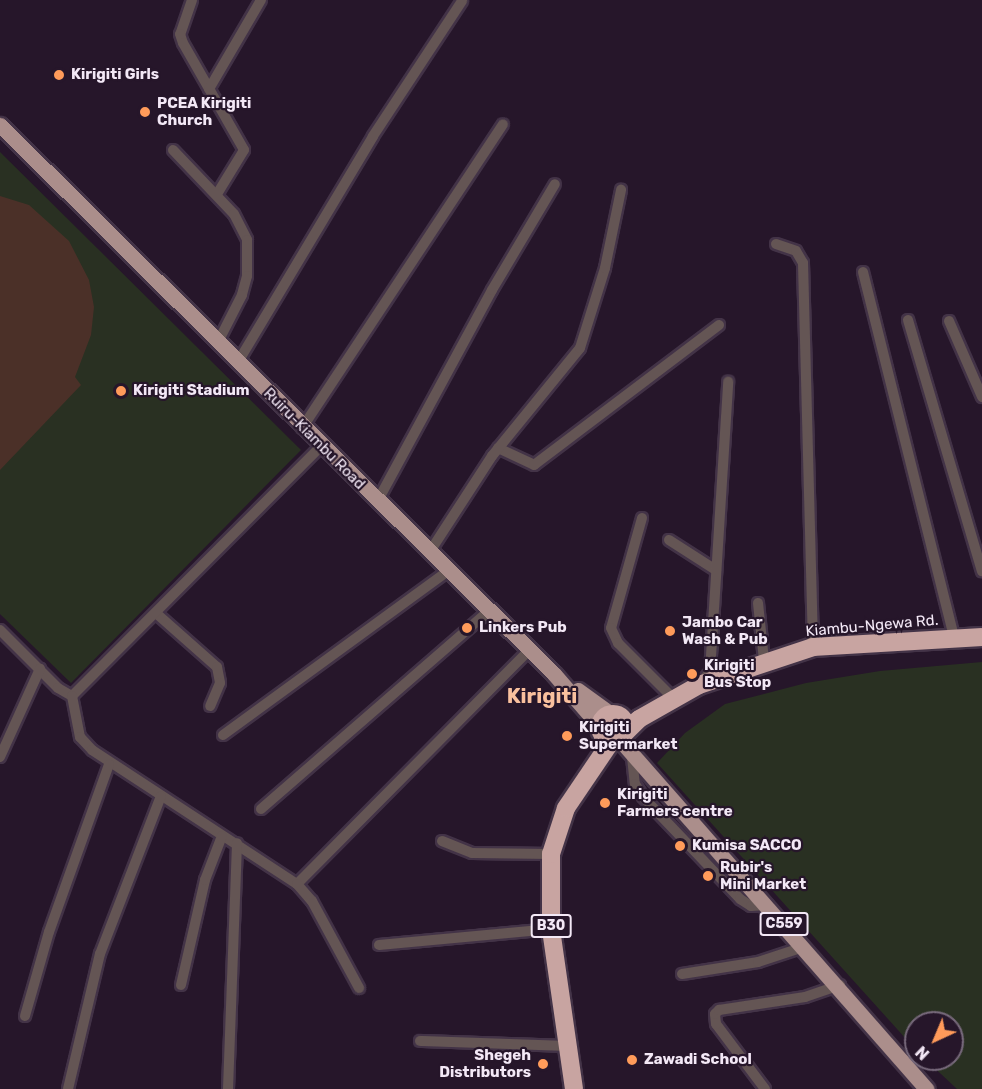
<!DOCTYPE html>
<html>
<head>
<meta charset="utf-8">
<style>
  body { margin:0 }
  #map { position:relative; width:982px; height:1089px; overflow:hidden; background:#26162a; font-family:Rubik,sans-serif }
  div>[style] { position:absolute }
  .green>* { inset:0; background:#293022 }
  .building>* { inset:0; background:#4b3028 }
  .roads { filter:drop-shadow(2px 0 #433347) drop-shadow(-2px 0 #433347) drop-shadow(0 2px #433347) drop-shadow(0 -2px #433347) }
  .street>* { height:10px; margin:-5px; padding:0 5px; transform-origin:5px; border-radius:5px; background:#645554 }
  .primary>* { height:15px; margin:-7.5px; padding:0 7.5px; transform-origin:7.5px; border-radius:7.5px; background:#ab8e8b }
  .highway>* { height:18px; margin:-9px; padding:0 9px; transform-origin:9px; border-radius:9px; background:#c8a4a1 }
  .highway>.ring { margin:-9px; padding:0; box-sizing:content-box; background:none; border:18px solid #c8a4a1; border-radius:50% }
  .dots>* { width:16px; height:16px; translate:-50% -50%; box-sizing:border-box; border:3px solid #26162a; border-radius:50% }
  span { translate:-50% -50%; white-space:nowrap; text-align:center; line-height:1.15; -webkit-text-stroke:4.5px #26162a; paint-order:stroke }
  .shield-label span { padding:2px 4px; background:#26162a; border:2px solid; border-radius:4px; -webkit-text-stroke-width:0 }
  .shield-label { font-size:14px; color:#f3e8f6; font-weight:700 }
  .poi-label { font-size:15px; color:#f3e8f6; font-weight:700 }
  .left { translate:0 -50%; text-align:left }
  .right { translate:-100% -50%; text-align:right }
  .street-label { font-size:15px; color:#f3e8f6 }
  .district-label { font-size:21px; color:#f9c09e; font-weight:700 }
  .north { position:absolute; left:904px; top:1011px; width:60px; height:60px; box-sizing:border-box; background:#26162a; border:2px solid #786a7c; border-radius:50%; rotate:224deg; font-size:16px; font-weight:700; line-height:24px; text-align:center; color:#f3e8f6 }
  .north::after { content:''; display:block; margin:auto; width:21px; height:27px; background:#ff9b5a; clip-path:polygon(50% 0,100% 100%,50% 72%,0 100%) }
</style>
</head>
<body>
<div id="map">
  <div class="green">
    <div style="clip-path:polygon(0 152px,301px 450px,71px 683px,0 614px)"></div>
    <div style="clip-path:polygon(982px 662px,982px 1089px,957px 1089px,925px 1059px,952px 1059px,952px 1023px,916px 1023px,916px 1050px,657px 763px,685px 733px,725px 704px,806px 683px,880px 671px)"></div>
  </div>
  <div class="building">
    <div style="clip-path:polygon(0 196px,29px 205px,69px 241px,89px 280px,94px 307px,91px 335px,75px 377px,81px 385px,0 470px)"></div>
  </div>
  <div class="roads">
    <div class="street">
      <div style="left:192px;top:0;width:36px;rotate:109deg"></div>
      <div style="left:180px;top:34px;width:9px;rotate:72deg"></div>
      <div style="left:183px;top:43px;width:123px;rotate:60.3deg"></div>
      <div style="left:244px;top:150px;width:52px;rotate:121.5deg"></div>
      <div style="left:209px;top:89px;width:103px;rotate:-59.7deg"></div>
      <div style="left:173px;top:150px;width:88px;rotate:46.4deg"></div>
      <div style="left:234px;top:214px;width:29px;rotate:63deg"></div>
      <div style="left:247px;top:240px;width:36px;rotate:90deg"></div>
      <div style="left:247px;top:276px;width:20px;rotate:105deg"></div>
      <div style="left:242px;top:295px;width:53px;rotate:117.1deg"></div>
      <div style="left:776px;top:244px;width:21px;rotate:19deg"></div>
      <div style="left:796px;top:251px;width:14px;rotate:60deg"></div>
      <div style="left:803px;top:263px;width:384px;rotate:88.5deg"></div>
      <div style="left:863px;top:272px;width:376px;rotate:76deg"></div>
      <div style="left:908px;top:320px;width:262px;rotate:73.6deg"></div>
      <div style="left:949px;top:321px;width:83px;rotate:66.5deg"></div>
      <div style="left:238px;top:362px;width:263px;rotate:-59.1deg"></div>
      <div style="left:373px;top:136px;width:162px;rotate:-56.6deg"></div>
      <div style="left:302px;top:428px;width:364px;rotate:-56.5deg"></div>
      <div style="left:498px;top:448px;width:40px;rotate:25deg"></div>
      <div style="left:534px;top:465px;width:232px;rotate:-37.1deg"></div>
      <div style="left:377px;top:502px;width:241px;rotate:-61.5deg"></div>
      <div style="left:492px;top:290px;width:123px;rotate:-59.3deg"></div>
      <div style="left:642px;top:518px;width:114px;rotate:105.7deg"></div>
      <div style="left:611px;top:628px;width:17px;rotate:65deg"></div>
      <div style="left:618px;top:643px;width:82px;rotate:45deg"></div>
      <div style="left:669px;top:540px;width:56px;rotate:32.6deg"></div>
      <div style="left:429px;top:553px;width:116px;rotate:-57deg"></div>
      <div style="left:492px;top:456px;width:139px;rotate:-50.8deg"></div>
      <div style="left:580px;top:348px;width:84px;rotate:-72.6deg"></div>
      <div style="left:605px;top:268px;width:80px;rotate:-78.4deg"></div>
      <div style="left:758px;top:603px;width:57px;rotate:84deg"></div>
      <div style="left:157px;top:614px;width:80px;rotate:41.5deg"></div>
      <div style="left:217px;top:667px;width:16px;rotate:79deg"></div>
      <div style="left:220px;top:683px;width:25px;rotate:113deg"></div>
      <div style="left:0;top:630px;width:82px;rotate:45deg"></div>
      <div style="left:58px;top:688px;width:16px;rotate:30deg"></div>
      <div style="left:72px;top:696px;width:353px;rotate:-45.1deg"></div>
      <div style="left:701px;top:683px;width:14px;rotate:-51deg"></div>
      <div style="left:710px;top:672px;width:291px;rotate:-86.4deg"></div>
      <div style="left:72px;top:696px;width:42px;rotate:79deg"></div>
      <div style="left:80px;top:737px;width:18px;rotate:47deg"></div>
      <div style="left:92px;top:750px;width:245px;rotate:33.2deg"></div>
      <div style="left:297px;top:884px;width:330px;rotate:-45.2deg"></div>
      <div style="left:223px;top:735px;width:278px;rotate:-36.1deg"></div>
      <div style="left:0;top:757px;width:97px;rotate:-65.6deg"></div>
      <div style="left:632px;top:757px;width:27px;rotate:84deg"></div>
      <div style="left:635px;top:784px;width:15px;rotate:58deg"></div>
      <div style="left:643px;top:797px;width:141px;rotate:46.4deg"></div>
      <div style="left:740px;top:899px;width:13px;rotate:32deg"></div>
      <div style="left:751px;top:906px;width:17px;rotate:-3deg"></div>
      <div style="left:261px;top:809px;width:302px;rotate:-41deg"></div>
      <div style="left:442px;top:841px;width:32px;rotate:22deg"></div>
      <div style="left:472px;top:853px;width:79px;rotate:0.7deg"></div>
      <div style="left:297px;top:884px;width:23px;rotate:49deg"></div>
      <div style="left:312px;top:901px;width:99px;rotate:61.6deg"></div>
      <div style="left:379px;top:945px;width:173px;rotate:-5.3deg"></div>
      <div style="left:682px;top:974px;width:77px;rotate:-9deg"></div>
      <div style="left:758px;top:962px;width:48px;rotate:-18.1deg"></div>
      <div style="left:181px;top:985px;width:108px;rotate:-77.1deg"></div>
      <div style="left:205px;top:880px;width:47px;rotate:-68.9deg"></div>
      <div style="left:25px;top:1016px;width:87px;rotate:-74.1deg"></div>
      <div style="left:49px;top:932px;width:178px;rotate:-70.3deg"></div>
      <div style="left:420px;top:1041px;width:150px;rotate:1.9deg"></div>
      <div style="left:68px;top:1089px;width:139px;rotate:-76.7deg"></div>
      <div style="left:100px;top:954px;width:169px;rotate:-68.9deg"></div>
      <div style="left:228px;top:1089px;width:246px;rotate:-87.9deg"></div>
      <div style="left:765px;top:1089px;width:81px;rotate:-127deg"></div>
      <div style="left:716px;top:1024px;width:10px;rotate:-96deg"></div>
      <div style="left:715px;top:1014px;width:6px;rotate:-45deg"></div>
      <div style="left:719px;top:1010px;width:87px;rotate:-8.6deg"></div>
      <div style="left:805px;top:997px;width:37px;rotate:-19deg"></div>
    </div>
    <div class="primary">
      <div style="left:0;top:125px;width:780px;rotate:44.74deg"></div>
      <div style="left:554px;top:674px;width:70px;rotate:49deg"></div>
      <div style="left:578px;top:690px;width:41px;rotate:36deg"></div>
      <div style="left:619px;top:739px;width:466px;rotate:48.7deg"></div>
    </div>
    <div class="highway">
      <div class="ring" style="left:600px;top:714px;width:8px;height:8px"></div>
      <div style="left:626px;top:732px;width:18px;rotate:-45deg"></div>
      <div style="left:639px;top:719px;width:69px;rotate:-29.5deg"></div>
      <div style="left:699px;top:685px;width:120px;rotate:-18.4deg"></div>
      <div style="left:813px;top:647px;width:169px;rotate:-3.4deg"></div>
      <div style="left:574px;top:1089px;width:162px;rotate:-98.2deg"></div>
      <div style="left:551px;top:929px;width:75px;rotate:-90deg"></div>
      <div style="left:551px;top:854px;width:48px;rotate:-71.9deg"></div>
      <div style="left:566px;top:808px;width:82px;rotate:-55.9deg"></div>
    </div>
  </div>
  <div class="dots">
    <div style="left:59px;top:75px;background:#ff9b5a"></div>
    <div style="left:145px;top:112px;background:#ff9b5a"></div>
    <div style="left:121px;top:391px;background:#ff9b5a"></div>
    <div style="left:467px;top:628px;background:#ff9b5a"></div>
    <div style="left:670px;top:631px;background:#ff9b5a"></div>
    <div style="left:692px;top:674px;background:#ff9b5a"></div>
    <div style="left:567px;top:736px;background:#ff9b5a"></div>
    <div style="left:605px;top:803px;background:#ff9b5a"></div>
    <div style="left:680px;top:846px;background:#ff9b5a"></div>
    <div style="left:708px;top:876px;background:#ff9b5a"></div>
    <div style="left:632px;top:1060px;background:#ff9b5a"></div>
    <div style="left:543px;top:1064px;background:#ff9b5a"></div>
  </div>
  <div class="shield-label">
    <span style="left:784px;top:924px">C559</span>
    <span style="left:551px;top:926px">B30</span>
  </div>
  <div class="poi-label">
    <span class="left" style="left:71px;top:75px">Kirigiti Girls</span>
    <span class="left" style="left:157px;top:112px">PCEA Kirigiti<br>Church</span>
    <span class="left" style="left:133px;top:391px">Kirigiti Stadium</span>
    <span class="left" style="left:682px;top:631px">Jambo Car<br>Wash &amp; Pub</span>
    <span class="left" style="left:479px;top:628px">Linkers Pub</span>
    <span class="left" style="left:704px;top:674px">Kirigiti<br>Bus Stop</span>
    <span class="left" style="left:579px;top:736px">Kirigiti<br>Supermarket</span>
    <span class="left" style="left:617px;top:803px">Kirigiti<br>Farmers centre</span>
    <span class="left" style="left:692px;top:846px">Kumisa SACCO</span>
    <span class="left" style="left:720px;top:876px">Rubir's<br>Mini Market</span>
    <span class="right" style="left:531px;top:1064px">Shegeh<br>Distributors</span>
    <span class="left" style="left:644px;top:1060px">Zawadi School</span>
  </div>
  <div class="street-label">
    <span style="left:314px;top:439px;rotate:45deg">Ruiru-Kiambu Road</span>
    <span style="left:872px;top:626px;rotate:-5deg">Kiambu-Ngewa Rd.</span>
  </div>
  <div class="district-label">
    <span style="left:542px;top:696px">Kirigiti</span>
  </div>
  <div class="north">N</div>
</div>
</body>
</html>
